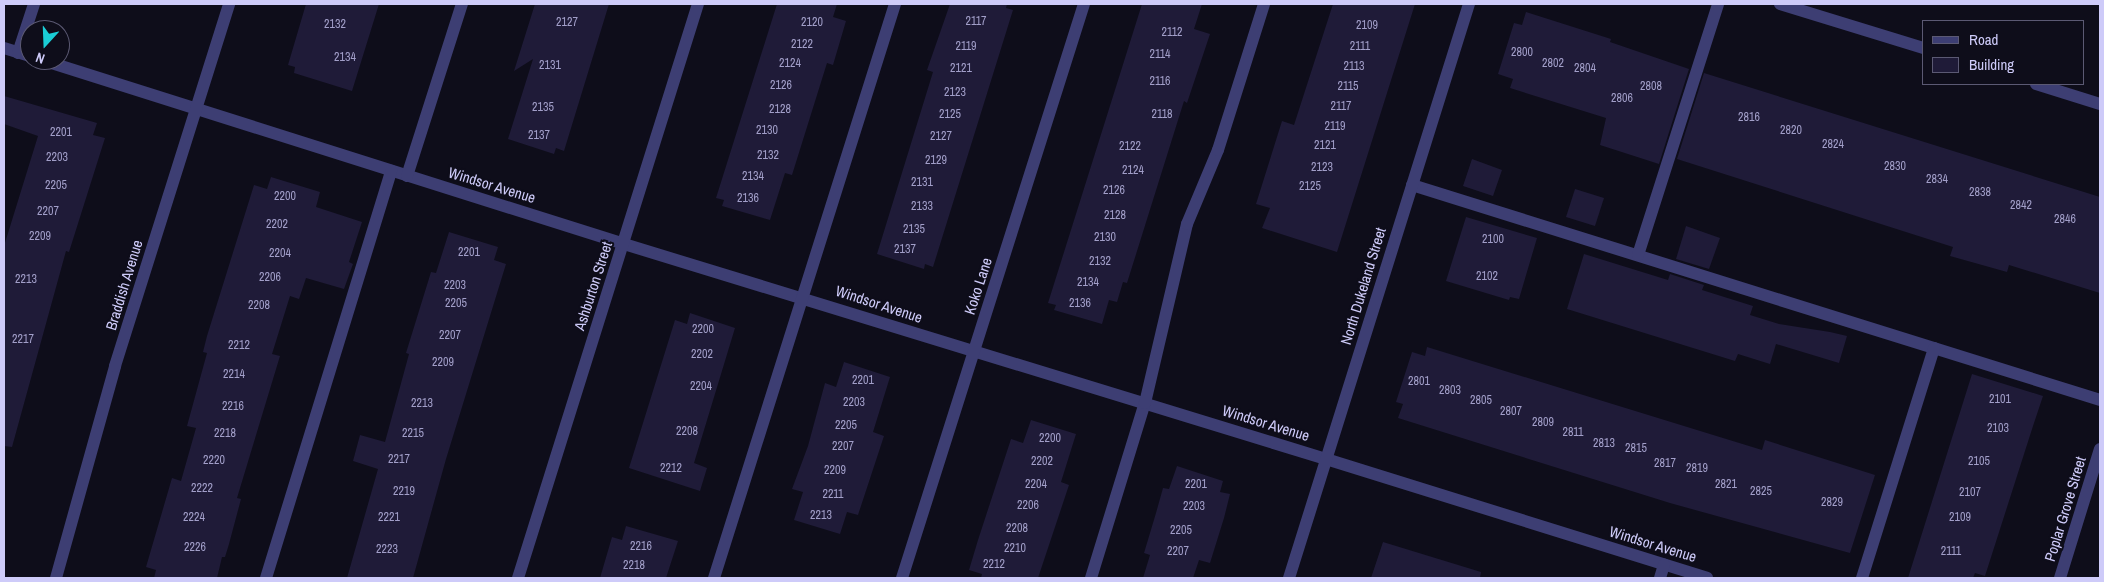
<!DOCTYPE html>
<html>
<head>
<meta charset="utf-8">
<style>
  body { margin:0 }
  #map { position:relative; width:2104px; height:582px; overflow:hidden; background:#0e0d1a; font-family:"Archivo Narrow",sans-serif }
  div>[style] { position:absolute }
  .building>* { inset:0; background:#1f1b38 }
  .minor>* { height:12px; margin:-6px; padding:0 6px; transform-origin:6px; border-radius:6px; background:#3d3e73 }
  span { translate:-50% -50%; white-space:nowrap; text-align:center; line-height:1.15; -webkit-text-stroke:4px #0e0d1a; paint-order:stroke }
  .number-label { font-size:12px; color:#a29fc9 }
  .number-label span { -webkit-text-stroke-width:0 }
  .street-label { font-size:15px; color:#cecbf9 }
  .frame { position:absolute; inset:0; border:5px solid #cecbf9; pointer-events:none }
  .legend { position:absolute; left:1922px; top:20px; width:162px; height:65px; box-sizing:border-box; background:#0e0d1a; border:1px solid #5b5973; margin:0; padding:6px 9px; list-style:none; font-size:15px; color:#cecbf9 }
  .legend li { display:flex; align-items:center; gap:10px; height:25px }
  .legend b { width:25px; border:1px solid #5b5973 }
  .north { position:absolute; left:20px; top:20px; width:50px; height:50px; box-sizing:border-box; background:#0e0d1a; border:1px solid #5b5973; border-radius:50%; rotate:200deg; font-size:14px; font-weight:700; line-height:20px; text-align:center; color:#cecbf9 }
  .north::after { content:''; display:block; margin:auto; width:18px; height:22px; background:#1acdd6; clip-path:polygon(50% 0,100% 100%,50% 72%,0 100%) }
</style>
</head>
<body>
<div id="map">
  <div class="building">
    <div style="clip-path:polygon(306px 4px,379px 4px,352px 91px,294px 73px,295px 67px,288px 65px)"></div>
    <div style="clip-path:polygon(535px 4px,609px 4px,564px 151px,556px 148px,554px 154px,508px 139px,533px 59px,514px 71px)"></div>
    <div style="clip-path:polygon(777px 4px,837px 4px,833px 17px,846px 21px,833px 65px,827px 63px,792px 175px,785px 173px,770px 220px,722px 206px,724px 200px,716px 198px)"></div>
    <div style="clip-path:polygon(950px 4px,1007px 4px,1006px 8px,1013px 10px,933px 267px,925px 264px,924px 269px,877px 254px,933px 72px,927px 70px)"></div>
    <div style="clip-path:polygon(1142px 4px,1202px 4px,1194px 29px,1210px 34px,1187px 103px,1184px 101px,1127px 283px,1123px 282px,1117px 302px,1109px 300px,1102px 324px,1054px 310px,1056px 305px,1048px 303px)"></div>
    <div style="clip-path:polygon(1333px 4px,1415px 4px,1337px 252px,1262px 228px,1270px 208px,1256px 204px,1282px 121px,1294px 125px)"></div>
    <div style="clip-path:polygon(1526px 12px,1611px 39px,1610px 42px,1689px 69px,1659px 164px,1600px 145px,1606px 118px,1510px 88px,1513px 79px,1498px 74px,1514px 23px,1522px 25px)"></div>
    <div style="clip-path:polygon(1704px 73px,2100px 197px,2100px 293px,2009px 265px,2007px 272px,1950px 256px,1953px 247px,1677px 159px)"></div>
    <div style="clip-path:polygon(4px 96px,97px 123px,93px 135px,105px 138px,69px 252px,66px 251px,12px 447px,4px 446px,4px 246px,38px 136px,4px 124px)"></div>
    <div style="clip-path:polygon(1472px 159px,1502px 170px,1493px 196px,1463px 186px)"></div>
    <div style="clip-path:polygon(271px 177px,320px 192px,316px 207px,362px 222px,349px 262px,353px 264px,344px 289px,306px 278px,299px 299px,290px 296px,272px 354px,280px 356px,237px 498px,241px 499px,229px 544px,225px 557px,222px 557px,217px 578px,154px 578px,156px 570px,146px 567px,172px 478px,181px 481px,196px 428px,187px 426px,207px 353px,203px 352px,207px 336px,254px 185px,267px 189px)"></div>
    <div style="clip-path:polygon(1575px 189px,1604px 198px,1595px 226px,1566px 217px)"></div>
    <div style="clip-path:polygon(1466px 217px,1537px 238px,1519px 299px,1510px 297px,1509px 300px,1446px 281px)"></div>
    <div style="clip-path:polygon(1686px 226px,1720px 238px,1709px 269px,1676px 259px)"></div>
    <div style="clip-path:polygon(449px 232px,498px 247px,494px 260px,506px 264px,446px 459px,413px 578px,347px 578px,378px 469px,353px 461px,360px 435px,385px 442px,409px 354px,406px 353px,431px 272px,436px 273px)"></div>
    <div style="clip-path:polygon(1584px 254px,1668px 280px,1670px 274px,1704px 285px,1702px 290px,1753px 306px,1750px 315px,1779px 324px,1830px 332px,1847px 336px,1839px 363px,1776px 344px,1770px 364px,1738px 354px,1735px 361px,1567px 309px)"></div>
    <div style="clip-path:polygon(690px 313px,735px 328px,694px 463px,707px 468px,700px 491px,629px 468px,675px 320px,687px 324px)"></div>
    <div style="clip-path:polygon(1427px 347px,1762px 450px,1765px 440px,1875px 475px,1850px 553px,1670px 503px,1398px 418px,1403px 404px,1396px 402px,1412px 352px,1425px 356px)"></div>
    <div style="clip-path:polygon(844px 362px,890px 377px,873px 432px,884px 436px,858px 515px,847px 512px,840px 534px,794px 520px,803px 492px,792px 489px,808px 446px,825px 383px,836px 387px)"></div>
    <div style="clip-path:polygon(1972px 374px,2043px 396px,2033px 426px,1985px 576px,1975px 573px,1973px 578px,1908px 578px)"></div>
    <div style="clip-path:polygon(1031px 420px,1076px 434px,1061px 482px,1069px 485px,1038px 578px,981px 578px,982px 574px,969px 570px,978px 540px,1011px 439px,1023px 443px)"></div>
    <div style="clip-path:polygon(1177px 466px,1223px 481px,1220px 492px,1230px 494px,1224px 518px,1210px 563px,1199px 560px,1193px 578px,1143px 578px,1150px 555px,1144px 553px,1156px 513px,1163px 488px,1169px 489px)"></div>
    <div style="clip-path:polygon(626px 526px,678px 541px,666px 578px,600px 578px,612px 537px,622px 540px)"></div>
    <div style="clip-path:polygon(1383px 542px,1481px 572px,1480px 578px,1371px 578px)"></div>
  </div>
  <div class="minor">
    <div style="left:1780px;top:4px;width:150px;rotate:17.1deg"></div>
    <div style="left:4px;top:48px;width:27px;rotate:17deg"></div>
    <div style="left:18px;top:53px;width:52px;rotate:-71.9deg"></div>
    <div style="left:42px;top:60px;width:610px;rotate:17.54deg"></div>
    <div style="left:624px;top:244px;width:734px;rotate:17.03deg"></div>
    <div style="left:1326px;top:459px;width:399px;rotate:17.3deg"></div>
    <div style="left:2036px;top:84px;width:67px;rotate:17.4deg"></div>
    <div style="left:407px;top:176px;width:181px;rotate:-72.3deg"></div>
    <div style="left:1412px;top:185px;width:721px;rotate:17.35deg"></div>
    <div style="left:1638px;top:255px;width:263px;rotate:-72.3deg"></div>
    <div style="left:56px;top:578px;width:220px;rotate:-74.4deg"></div>
    <div style="left:115px;top:366px;width:380px;rotate:-72.5deg"></div>
    <div style="left:266px;top:578px;width:426px;rotate:-72.9deg"></div>
    <div style="left:518px;top:578px;width:602px;rotate:-72.59deg"></div>
    <div style="left:714px;top:578px;width:602px;rotate:-72.5deg"></div>
    <div style="left:902px;top:578px;width:602px;rotate:-72.41deg"></div>
    <div style="left:1091px;top:578px;width:183px;rotate:-72.9deg"></div>
    <div style="left:1145px;top:403px;width:184px;rotate:-76.8deg"></div>
    <div style="left:1187px;top:224px;width:80px;rotate:-67.3deg"></div>
    <div style="left:1218px;top:150px;width:153px;rotate:-72.5deg"></div>
    <div style="left:1289px;top:578px;width:602px;rotate:-72.59deg"></div>
    <div style="left:1660px;top:578px;width:14px;rotate:-73deg"></div>
    <div style="left:1862px;top:578px;width:241px;rotate:-72.6deg"></div>
    <div style="left:2060px;top:578px;width:135px;rotate:-72.8deg"></div>
  </div>
  <div class="number-label">
    <span style="left:976px;top:22px">2117</span>
    <span style="left:567px;top:23px">2127</span>
    <span style="left:812px;top:23px">2120</span>
    <span style="left:335px;top:25px">2132</span>
    <span style="left:1367px;top:26px">2109</span>
    <span style="left:1172px;top:33px">2112</span>
    <span style="left:802px;top:45px">2122</span>
    <span style="left:966px;top:47px">2119</span>
    <span style="left:1360px;top:47px">2111</span>
    <span style="left:1522px;top:53px">2800</span>
    <span style="left:1160px;top:55px">2114</span>
    <span style="left:345px;top:58px">2134</span>
    <span style="left:790px;top:64px">2124</span>
    <span style="left:1553px;top:64px">2802</span>
    <span style="left:550px;top:66px">2131</span>
    <span style="left:1354px;top:67px">2113</span>
    <span style="left:961px;top:69px">2121</span>
    <span style="left:1585px;top:69px">2804</span>
    <span style="left:1160px;top:82px">2116</span>
    <span style="left:781px;top:86px">2126</span>
    <span style="left:1348px;top:87px">2115</span>
    <span style="left:1651px;top:87px">2808</span>
    <span style="left:955px;top:93px">2123</span>
    <span style="left:1622px;top:99px">2806</span>
    <span style="left:1341px;top:107px">2117</span>
    <span style="left:543px;top:108px">2135</span>
    <span style="left:780px;top:110px">2128</span>
    <span style="left:950px;top:115px">2125</span>
    <span style="left:1162px;top:115px">2118</span>
    <span style="left:1749px;top:118px">2816</span>
    <span style="left:1335px;top:127px">2119</span>
    <span style="left:767px;top:131px">2130</span>
    <span style="left:1791px;top:131px">2820</span>
    <span style="left:61px;top:133px">2201</span>
    <span style="left:539px;top:136px">2137</span>
    <span style="left:941px;top:137px">2127</span>
    <span style="left:1833px;top:145px">2824</span>
    <span style="left:1325px;top:146px">2121</span>
    <span style="left:1130px;top:147px">2122</span>
    <span style="left:768px;top:156px">2132</span>
    <span style="left:57px;top:158px">2203</span>
    <span style="left:936px;top:161px">2129</span>
    <span style="left:1895px;top:167px">2830</span>
    <span style="left:1322px;top:168px">2123</span>
    <span style="left:1133px;top:171px">2124</span>
    <span style="left:753px;top:177px">2134</span>
    <span style="left:1937px;top:180px">2834</span>
    <span style="left:922px;top:183px">2131</span>
    <span style="left:56px;top:186px">2205</span>
    <span style="left:1310px;top:187px">2125</span>
    <span style="left:1114px;top:191px">2126</span>
    <span style="left:1980px;top:193px">2838</span>
    <span style="left:285px;top:197px">2200</span>
    <span style="left:748px;top:199px">2136</span>
    <span style="left:2021px;top:206px">2842</span>
    <span style="left:922px;top:207px">2133</span>
    <span style="left:48px;top:212px">2207</span>
    <span style="left:1115px;top:216px">2128</span>
    <span style="left:2065px;top:220px">2846</span>
    <span style="left:277px;top:225px">2202</span>
    <span style="left:914px;top:230px">2135</span>
    <span style="left:40px;top:237px">2209</span>
    <span style="left:1105px;top:238px">2130</span>
    <span style="left:1493px;top:240px">2100</span>
    <span style="left:905px;top:250px">2137</span>
    <span style="left:469px;top:253px">2201</span>
    <span style="left:280px;top:254px">2204</span>
    <span style="left:1100px;top:262px">2132</span>
    <span style="left:1487px;top:277px">2102</span>
    <span style="left:270px;top:278px">2206</span>
    <span style="left:26px;top:280px">2213</span>
    <span style="left:1088px;top:283px">2134</span>
    <span style="left:455px;top:286px">2203</span>
    <span style="left:456px;top:304px">2205</span>
    <span style="left:1080px;top:304px">2136</span>
    <span style="left:259px;top:306px">2208</span>
    <span style="left:703px;top:330px">2200</span>
    <span style="left:450px;top:336px">2207</span>
    <span style="left:23px;top:340px">2217</span>
    <span style="left:239px;top:346px">2212</span>
    <span style="left:702px;top:355px">2202</span>
    <span style="left:443px;top:363px">2209</span>
    <span style="left:234px;top:375px">2214</span>
    <span style="left:863px;top:381px">2201</span>
    <span style="left:1419px;top:382px">2801</span>
    <span style="left:701px;top:387px">2204</span>
    <span style="left:1450px;top:391px">2803</span>
    <span style="left:2000px;top:400px">2101</span>
    <span style="left:1481px;top:401px">2805</span>
    <span style="left:854px;top:403px">2203</span>
    <span style="left:422px;top:404px">2213</span>
    <span style="left:233px;top:407px">2216</span>
    <span style="left:1511px;top:412px">2807</span>
    <span style="left:1543px;top:423px">2809</span>
    <span style="left:846px;top:426px">2205</span>
    <span style="left:1998px;top:429px">2103</span>
    <span style="left:687px;top:432px">2208</span>
    <span style="left:1573px;top:433px">2811</span>
    <span style="left:225px;top:434px">2218</span>
    <span style="left:413px;top:434px">2215</span>
    <span style="left:1050px;top:439px">2200</span>
    <span style="left:1604px;top:444px">2813</span>
    <span style="left:843px;top:447px">2207</span>
    <span style="left:1636px;top:449px">2815</span>
    <span style="left:399px;top:460px">2217</span>
    <span style="left:214px;top:461px">2220</span>
    <span style="left:1042px;top:462px">2202</span>
    <span style="left:1979px;top:462px">2105</span>
    <span style="left:1665px;top:464px">2817</span>
    <span style="left:671px;top:469px">2212</span>
    <span style="left:1697px;top:469px">2819</span>
    <span style="left:835px;top:471px">2209</span>
    <span style="left:1036px;top:485px">2204</span>
    <span style="left:1196px;top:485px">2201</span>
    <span style="left:1726px;top:485px">2821</span>
    <span style="left:202px;top:489px">2222</span>
    <span style="left:404px;top:492px">2219</span>
    <span style="left:1761px;top:492px">2825</span>
    <span style="left:1970px;top:493px">2107</span>
    <span style="left:833px;top:495px">2211</span>
    <span style="left:1832px;top:503px">2829</span>
    <span style="left:1028px;top:506px">2206</span>
    <span style="left:1194px;top:507px">2203</span>
    <span style="left:821px;top:516px">2213</span>
    <span style="left:194px;top:518px">2224</span>
    <span style="left:389px;top:518px">2221</span>
    <span style="left:1960px;top:518px">2109</span>
    <span style="left:1017px;top:529px">2208</span>
    <span style="left:1181px;top:531px">2205</span>
    <span style="left:641px;top:547px">2216</span>
    <span style="left:195px;top:548px">2226</span>
    <span style="left:1015px;top:549px">2210</span>
    <span style="left:387px;top:550px">2223</span>
    <span style="left:1178px;top:552px">2207</span>
    <span style="left:1951px;top:552px">2111</span>
    <span style="left:994px;top:565px">2212</span>
    <span style="left:634px;top:566px">2218</span>
  </div>
  <div class="street-label">
    <span style="left:492px;top:185px;rotate:17deg">Windsor Avenue</span>
    <span style="left:124px;top:285px;rotate:-73deg">Braddish Avenue</span>
    <span style="left:593px;top:286px;rotate:-72deg">Ashburton Street</span>
    <span style="left:978px;top:286px;rotate:-72deg">Koko Lane</span>
    <span style="left:1363px;top:286px;rotate:-73deg">North Dukeland Street</span>
    <span style="left:879px;top:304px;rotate:18deg">Windsor Avenue</span>
    <span style="left:1266px;top:423px;rotate:17deg">Windsor Avenue</span>
    <span style="left:2065px;top:509px;rotate:-73deg">Poplar Grove Street</span>
    <span style="left:1653px;top:544px;rotate:17deg">Windsor Avenue</span>
  </div>
  <div class="frame"></div>
  <ul class="legend">
  <li><b style="height:6px;background:#3d3e73"></b>Road</li>
  <li><b style="height:14px;background:#1f1b38"></b>Building</li>
  </ul>
  <div class="north">N</div>
</div>
</body>
</html>
